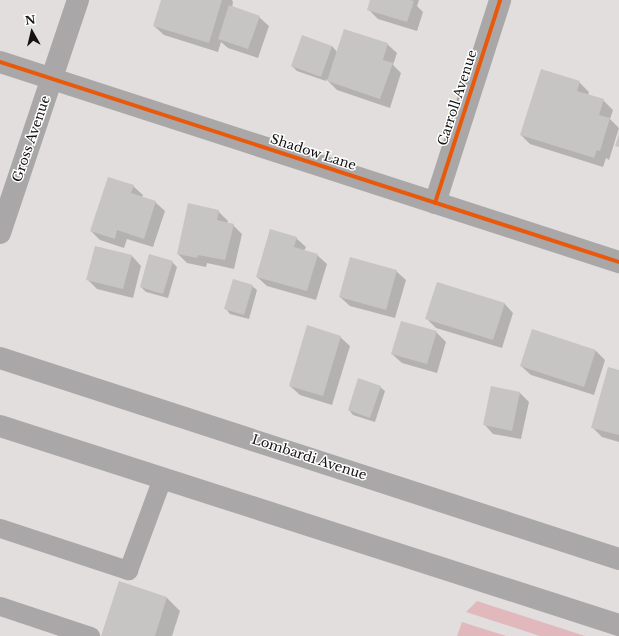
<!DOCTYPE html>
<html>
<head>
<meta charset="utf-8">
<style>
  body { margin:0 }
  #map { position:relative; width:619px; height:636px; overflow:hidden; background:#e2dede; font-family:"Libre Baskerville",serif }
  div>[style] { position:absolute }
  .green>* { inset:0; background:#e1b8bb }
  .shadow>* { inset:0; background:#0003 }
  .building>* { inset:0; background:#c7c4c4 }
  .service>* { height:19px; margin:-9.5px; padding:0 9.5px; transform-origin:9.5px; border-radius:9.5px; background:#a9a7a7 }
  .minor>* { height:22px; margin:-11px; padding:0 11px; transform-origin:11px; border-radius:11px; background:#a9a7a7 }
  .secondary>* { height:22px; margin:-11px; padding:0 11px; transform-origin:11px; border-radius:11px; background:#a9a7a7 }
  .cycleway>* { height:4px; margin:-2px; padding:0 2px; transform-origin:2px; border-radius:2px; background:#e8590c }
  span { translate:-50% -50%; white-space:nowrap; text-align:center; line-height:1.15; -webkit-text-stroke:3px #fff; paint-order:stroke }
  .street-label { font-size:13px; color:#131111 }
  .north { position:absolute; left:12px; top:12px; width:40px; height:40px; -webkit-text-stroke:3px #fff; paint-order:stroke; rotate:352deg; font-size:11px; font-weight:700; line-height:16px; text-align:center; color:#131111 }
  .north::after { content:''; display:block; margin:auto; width:14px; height:18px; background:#131111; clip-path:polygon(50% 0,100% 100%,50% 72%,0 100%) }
</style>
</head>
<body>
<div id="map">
  <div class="green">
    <div style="clip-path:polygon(477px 601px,585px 636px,540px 636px,466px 612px)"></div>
    <div style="clip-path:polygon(462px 622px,506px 636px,457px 636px)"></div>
  </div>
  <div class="shadow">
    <div style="clip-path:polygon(162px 0,232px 0,233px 2px,232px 8px,259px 17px,269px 26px,258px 58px,228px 48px,221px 42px,218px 52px,164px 35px,154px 26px)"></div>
    <div style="clip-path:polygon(371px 0,419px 0,417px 6px,423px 12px,417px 31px,378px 19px,368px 9px)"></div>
    <div style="clip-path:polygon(387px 44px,397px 53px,393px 65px,401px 73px,390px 108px,337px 90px,326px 79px,326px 81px,297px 71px,292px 66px,332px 46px,337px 52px)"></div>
    <div style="clip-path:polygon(579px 82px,589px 92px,588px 95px,603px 100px,613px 110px,610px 119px,619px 128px,609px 160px,606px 158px,603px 167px,530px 144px,521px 135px)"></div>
    <div style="clip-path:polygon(133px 186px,143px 195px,142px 197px,155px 202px,165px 211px,153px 247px,127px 239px,124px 248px,100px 240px,91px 231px)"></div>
    <div style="clip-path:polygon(218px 211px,228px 221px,227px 224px,233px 225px,242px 234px,234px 269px,207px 263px,206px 267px,187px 263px,178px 254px)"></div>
    <div style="clip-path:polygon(296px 238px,306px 247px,304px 251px,317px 255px,327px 264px,316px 300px,267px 286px,257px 277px)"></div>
    <div style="clip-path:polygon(132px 256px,141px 266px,133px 298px,97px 289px,88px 280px)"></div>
    <div style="clip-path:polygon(172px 262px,177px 267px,168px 298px,146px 292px,141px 287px)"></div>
    <div style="clip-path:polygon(396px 271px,406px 280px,395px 318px,350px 306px,340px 297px)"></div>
    <div style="clip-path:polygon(252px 286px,257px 290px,249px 319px,230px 314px,226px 309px)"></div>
    <div style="clip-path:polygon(504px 303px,513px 313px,502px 348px,436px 328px,426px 318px)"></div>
    <div style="clip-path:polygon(436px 332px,446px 342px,437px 373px,402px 363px,392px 354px)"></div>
    <div style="clip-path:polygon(340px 337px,350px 346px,332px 405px,300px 395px,290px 386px)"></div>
    <div style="clip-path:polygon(596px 351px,605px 360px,594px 395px,531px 375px,521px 366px)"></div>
    <div style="clip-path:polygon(619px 371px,619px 442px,602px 437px,592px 427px)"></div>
    <div style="clip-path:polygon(380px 387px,385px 391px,375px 422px,353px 415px,349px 410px)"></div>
    <div style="clip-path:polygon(520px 393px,529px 402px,521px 439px,493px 434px,484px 424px)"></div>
    <div style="clip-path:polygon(120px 582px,167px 598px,180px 611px,172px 636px,102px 636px)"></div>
  </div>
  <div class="building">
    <div style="clip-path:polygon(161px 0,222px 0,209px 43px,153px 26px)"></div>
    <div style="clip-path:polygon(370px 0,410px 0,414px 1px,407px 22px,367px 10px)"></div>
    <div style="clip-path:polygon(229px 5px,260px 16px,248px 49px,218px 39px)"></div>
    <div style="clip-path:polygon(344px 29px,388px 43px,383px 60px,393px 63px,380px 99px,327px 81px)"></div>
    <div style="clip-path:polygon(302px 35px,332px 46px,321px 77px,291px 66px)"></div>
    <div style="clip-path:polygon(541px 69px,580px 81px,577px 91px,604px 99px,599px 115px,610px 118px,600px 151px,597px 150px,594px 158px,520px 135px)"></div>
    <div style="clip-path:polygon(619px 134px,619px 147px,615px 146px)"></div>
    <div style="clip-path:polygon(108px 177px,134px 185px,131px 193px,156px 201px,144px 239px,117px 230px,115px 239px,90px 231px)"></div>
    <div style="clip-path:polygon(188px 203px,219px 210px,217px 220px,234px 224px,225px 260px,198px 255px,197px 258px,177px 254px)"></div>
    <div style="clip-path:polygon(270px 229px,297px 237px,294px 247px,318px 254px,307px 291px,256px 277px)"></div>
    <div style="clip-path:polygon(95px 246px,132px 255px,123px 289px,86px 280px)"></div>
    <div style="clip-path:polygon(149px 254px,173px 261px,163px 294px,140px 287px)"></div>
    <div style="clip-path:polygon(350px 257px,397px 270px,386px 310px,339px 297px)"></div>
    <div style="clip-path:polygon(233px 279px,253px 285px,244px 315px,224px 309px)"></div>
    <div style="clip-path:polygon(437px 282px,505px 303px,493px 340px,425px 319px)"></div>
    <div style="clip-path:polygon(401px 321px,437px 331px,427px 364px,391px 354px)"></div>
    <div style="clip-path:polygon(307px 325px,341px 336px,323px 396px,289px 386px)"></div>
    <div style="clip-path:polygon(532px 329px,596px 350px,584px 387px,520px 366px)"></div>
    <div style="clip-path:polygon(608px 367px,619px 370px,619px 435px,591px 428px)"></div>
    <div style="clip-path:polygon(358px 378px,381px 386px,370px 418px,348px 410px)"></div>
    <div style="clip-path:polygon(491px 386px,520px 392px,512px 431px,483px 425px)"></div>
    <div style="clip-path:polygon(119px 581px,167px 597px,155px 636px,101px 636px)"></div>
  </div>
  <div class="service">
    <div style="left:0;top:528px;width:135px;rotate:18.2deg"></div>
    <div style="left:128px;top:570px;width:98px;rotate:-69.7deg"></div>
    <div style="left:0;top:606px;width:95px;rotate:18.4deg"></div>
  </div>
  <div class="minor">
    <div style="left:0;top:62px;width:651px;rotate:17.91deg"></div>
    <div style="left:435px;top:203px;width:213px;rotate:-72.2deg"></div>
    <div style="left:0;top:233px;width:246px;rotate:-71.5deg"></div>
  </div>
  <div class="secondary">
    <div style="left:0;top:358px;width:651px;rotate:17.99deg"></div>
    <div style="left:0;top:426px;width:650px;rotate:17.82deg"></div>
  </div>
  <div class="cycleway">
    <div style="left:0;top:62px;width:651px;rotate:17.91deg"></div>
    <div style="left:435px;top:203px;width:213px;rotate:-72.2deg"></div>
  </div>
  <div class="street-label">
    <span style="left:458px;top:98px;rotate:-72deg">Carroll Avenue</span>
    <span style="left:32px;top:139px;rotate:-71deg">Gross Avenue</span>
    <span style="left:313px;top:153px;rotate:18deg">Shadow Lane</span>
    <span style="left:309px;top:458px;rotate:18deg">Lombardi Avenue</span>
  </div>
  <div class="north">N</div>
</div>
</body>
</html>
